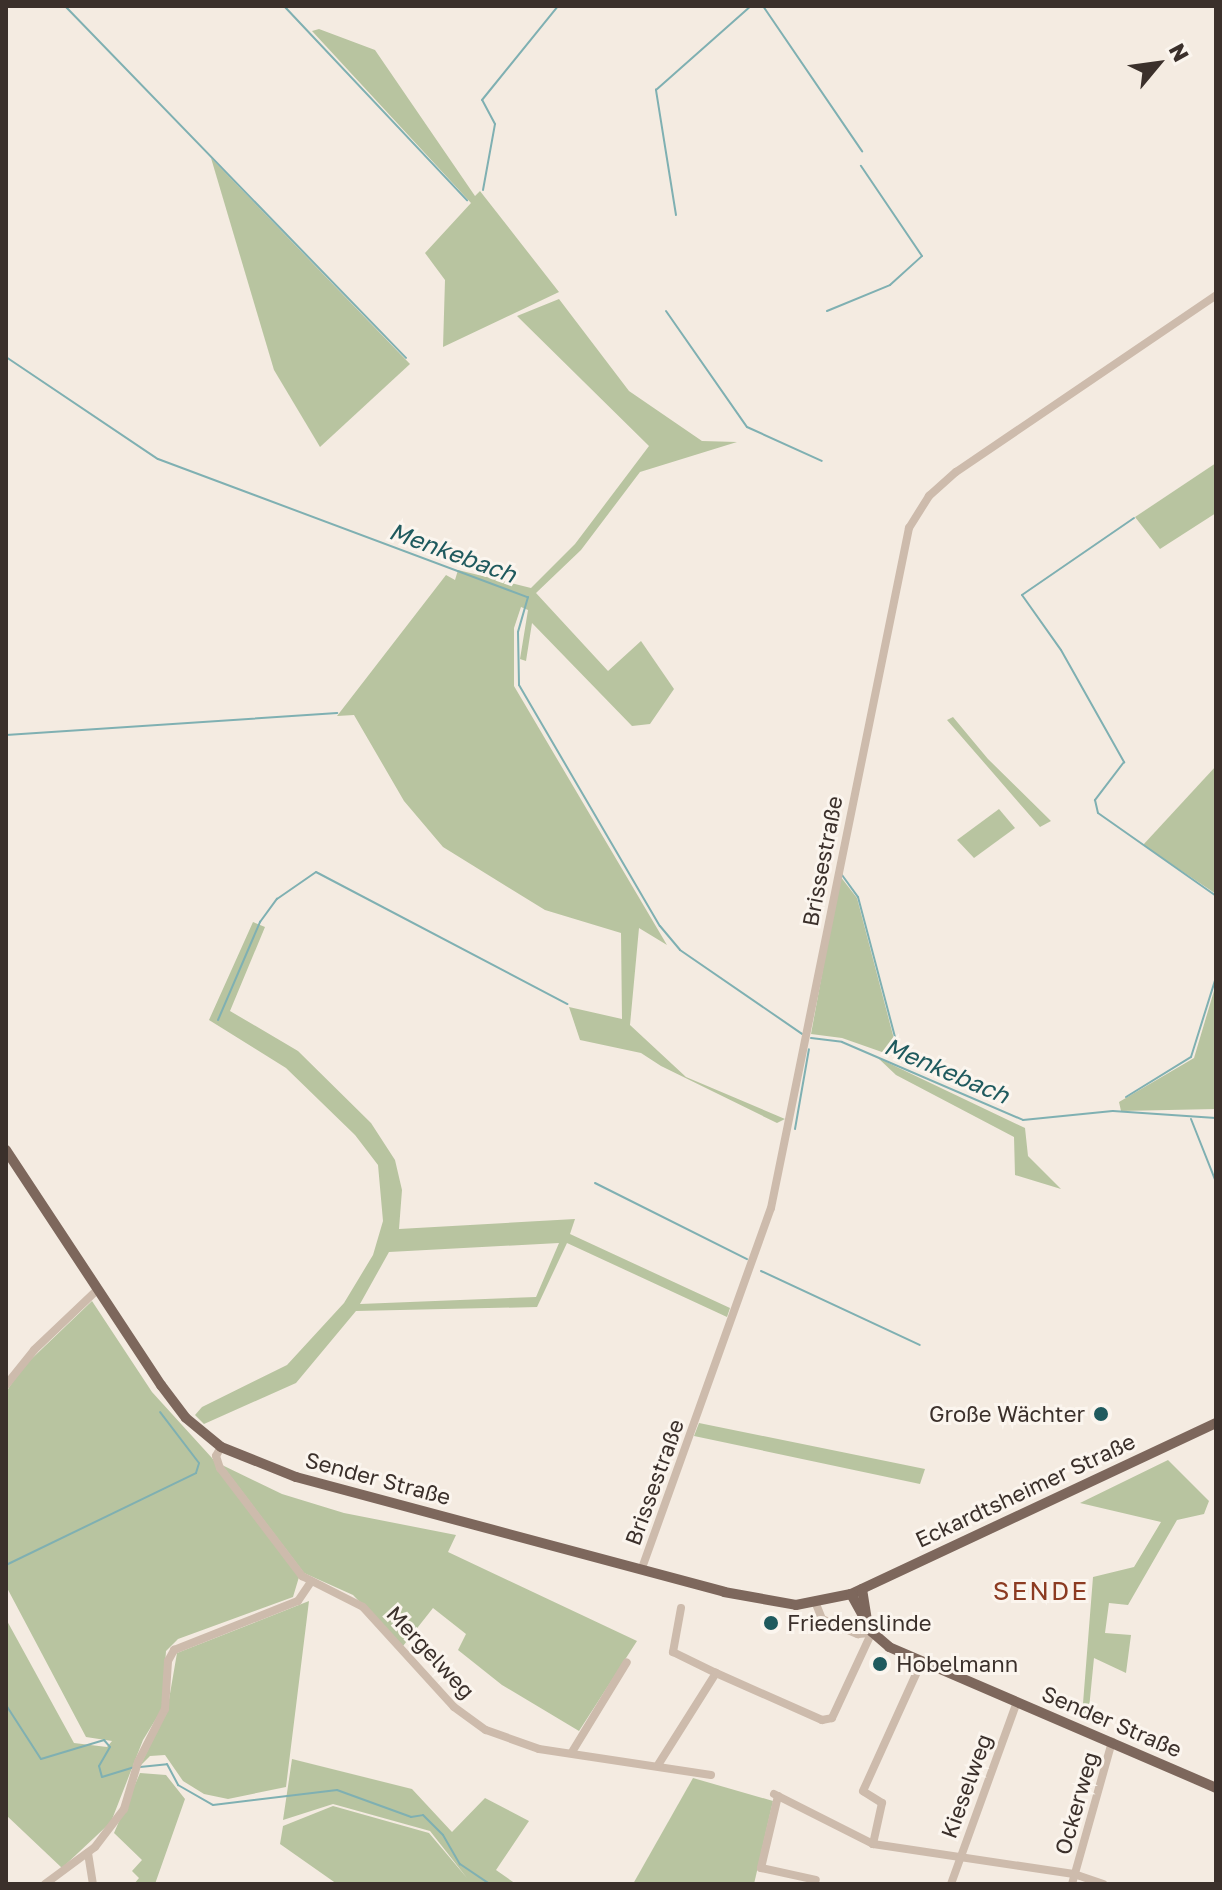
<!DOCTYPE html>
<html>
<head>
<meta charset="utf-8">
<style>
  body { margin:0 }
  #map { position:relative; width:1222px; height:1890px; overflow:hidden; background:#f4ebe1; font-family:"Golos Text",sans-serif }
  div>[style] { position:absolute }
  .green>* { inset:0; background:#b8c4a0 }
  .stream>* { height:2px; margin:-1px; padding:0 1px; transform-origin:1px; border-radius:1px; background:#7fb0b2 }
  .minor>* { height:8px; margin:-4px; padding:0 4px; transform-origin:4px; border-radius:4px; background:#cdbbac }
  .major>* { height:10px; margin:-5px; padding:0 5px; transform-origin:5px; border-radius:5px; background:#7d675c }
  .dots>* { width:22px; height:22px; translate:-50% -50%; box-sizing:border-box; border:4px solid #fbf5ee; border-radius:50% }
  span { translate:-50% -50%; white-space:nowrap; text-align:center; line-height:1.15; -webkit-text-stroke:6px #fbf5ee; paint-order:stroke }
  .street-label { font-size:22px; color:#3b302b }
  .poi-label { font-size:22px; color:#3b302b }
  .right { translate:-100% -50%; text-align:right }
  .left { translate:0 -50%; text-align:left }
  .water-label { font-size:24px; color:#1f5a5e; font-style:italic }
  .quarter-label { font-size:26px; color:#8c3b22; letter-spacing:2px }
  .frame { position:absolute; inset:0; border:8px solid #3b302b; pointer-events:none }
  .north { position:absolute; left:1118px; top:24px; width:80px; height:80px; -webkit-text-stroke:6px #fbf5ee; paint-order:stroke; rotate:61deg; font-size:22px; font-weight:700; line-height:32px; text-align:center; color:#3b302b }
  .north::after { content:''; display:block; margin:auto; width:28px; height:36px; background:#3b302b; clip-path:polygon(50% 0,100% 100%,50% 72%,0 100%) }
</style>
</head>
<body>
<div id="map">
  <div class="green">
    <div style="clip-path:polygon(319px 29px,375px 50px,475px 196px,480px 191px,559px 292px,443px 347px,445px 280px,425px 253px,471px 203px,312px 31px)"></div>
    <div style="clip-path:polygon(211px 158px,410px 364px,320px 447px,274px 370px)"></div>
    <div style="clip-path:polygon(559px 299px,629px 391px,702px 441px,737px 442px,640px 472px,581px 550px,536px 593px,608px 671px,641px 641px,674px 689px,650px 724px,632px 726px,532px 623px,526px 661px,520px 659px,528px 610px,521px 607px,514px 628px,514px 686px,667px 945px,639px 928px,630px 1025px,686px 1077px,785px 1119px,777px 1123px,661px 1066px,641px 1053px,580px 1040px,569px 1007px,622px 1019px,621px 933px,545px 910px,443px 847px,404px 801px,354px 715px,337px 716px,446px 575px,455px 580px,458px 570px,531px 588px,575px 544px,649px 446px,517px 316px)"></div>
    <div style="clip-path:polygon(1216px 463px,1216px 513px,1160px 549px,1135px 517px)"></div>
    <div style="clip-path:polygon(953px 717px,988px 759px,1051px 821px,1040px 827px,947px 720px)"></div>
    <div style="clip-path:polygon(1216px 766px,1216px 894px,1143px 845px)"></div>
    <div style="clip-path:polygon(999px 809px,1015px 828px,974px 858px,957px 840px)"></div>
    <div style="clip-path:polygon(840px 876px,857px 898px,899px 1058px,842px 1038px,811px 1034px)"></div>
    <div style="clip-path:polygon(evenodd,253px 922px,265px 927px,230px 1011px,298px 1051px,371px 1123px,395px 1160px,402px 1190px,399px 1229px,575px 1219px,570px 1234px,730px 1308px,727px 1317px,567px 1243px,537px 1307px,356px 1311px,296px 1383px,204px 1424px,195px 1415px,202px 1407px,287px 1365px,344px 1303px,373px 1255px,383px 1221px,378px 1165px,355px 1135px,286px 1068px,209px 1020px,253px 922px,559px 1243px,536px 1297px,360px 1304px,389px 1252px,559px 1243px)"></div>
    <div style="clip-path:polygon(1216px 984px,1216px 1109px,1121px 1111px,1119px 1102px,1194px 1058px)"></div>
    <div style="clip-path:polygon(878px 1058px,1025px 1128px,1028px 1156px,1061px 1189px,1015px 1175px,1014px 1137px,896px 1075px)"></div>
    <div style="clip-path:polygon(92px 1301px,152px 1392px,212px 1458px,299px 1577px,293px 1597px,178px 1639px,166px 1651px,162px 1709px,143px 1740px,111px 1822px,62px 1868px,6px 1815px,6px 1619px,74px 1743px,107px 1747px,112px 1741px,86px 1737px,6px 1586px,6px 1392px,22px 1368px)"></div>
    <div style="clip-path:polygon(699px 1423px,925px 1469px,920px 1484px,694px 1436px)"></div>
    <div style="clip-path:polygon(1168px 1460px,1209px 1501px,1204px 1514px,1177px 1520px,1128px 1605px,1109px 1603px,1105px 1633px,1131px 1635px,1126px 1673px,1094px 1658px,1088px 1719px,1082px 1716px,1093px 1577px,1134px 1567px,1161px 1522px,1080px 1503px)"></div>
    <div style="clip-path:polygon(222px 1465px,282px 1494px,344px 1513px,456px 1535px,448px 1552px,637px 1641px,579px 1731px,502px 1685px,458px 1650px,466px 1634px,433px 1608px,403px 1646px,353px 1595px,304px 1573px)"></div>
    <div style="clip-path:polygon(309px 1601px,286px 1787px,228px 1799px,204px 1794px,183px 1781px,165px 1755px,150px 1756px,140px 1766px,167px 1711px,177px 1653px)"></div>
    <div style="clip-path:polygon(292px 1759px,412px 1789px,452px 1832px,485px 1798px,529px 1821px,496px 1870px,516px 1884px,337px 1884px,280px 1844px,283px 1826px,333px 1806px,429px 1833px,467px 1878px,430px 1831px,333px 1804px,283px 1820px)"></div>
    <div style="clip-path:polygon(140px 1773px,166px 1775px,185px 1799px,155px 1884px,134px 1884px,139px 1878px,132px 1871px,142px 1860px,114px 1833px)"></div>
    <div style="clip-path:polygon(693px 1778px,773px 1801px,754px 1884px,633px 1884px)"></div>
  </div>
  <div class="stream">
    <div style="left:65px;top:6px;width:490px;rotate:45.9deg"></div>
    <div style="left:284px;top:6px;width:267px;rotate:46.7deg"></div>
    <div style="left:763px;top:6px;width:176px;rotate:55.7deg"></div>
    <div style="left:483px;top:190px;width:67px;rotate:-79.7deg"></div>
    <div style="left:495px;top:124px;width:27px;rotate:-118deg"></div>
    <div style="left:482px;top:100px;width:121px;rotate:-51deg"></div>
    <div style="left:676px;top:215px;width:127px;rotate:-99.1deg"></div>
    <div style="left:656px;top:90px;width:127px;rotate:-41.5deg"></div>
    <div style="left:666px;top:311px;width:141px;rotate:55.1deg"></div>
    <div style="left:747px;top:427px;width:82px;rotate:24.4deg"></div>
    <div style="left:827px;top:311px;width:68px;rotate:-22.4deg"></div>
    <div style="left:890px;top:285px;width:43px;rotate:-42.2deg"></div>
    <div style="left:922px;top:256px;width:109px;rotate:-124.1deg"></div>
    <div style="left:6px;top:357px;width:183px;rotate:33.9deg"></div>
    <div style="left:158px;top:459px;width:395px;rotate:20.5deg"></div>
    <div style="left:528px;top:597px;width:36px;rotate:106deg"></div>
    <div style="left:518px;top:632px;width:53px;rotate:88.9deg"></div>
    <div style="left:519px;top:685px;width:279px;rotate:59.7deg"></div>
    <div style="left:660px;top:926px;width:31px;rotate:50deg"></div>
    <div style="left:680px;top:950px;width:148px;rotate:34.5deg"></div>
    <div style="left:1134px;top:518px;width:136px;rotate:145.5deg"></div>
    <div style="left:1022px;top:595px;width:67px;rotate:54.7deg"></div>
    <div style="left:1061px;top:650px;width:129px;rotate:60.6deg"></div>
    <div style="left:1124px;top:762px;width:48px;rotate:127.3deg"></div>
    <div style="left:1095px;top:800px;width:13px;rotate:77deg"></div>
    <div style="left:1098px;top:813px;width:144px;rotate:35.1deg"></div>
    <div style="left:6px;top:735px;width:332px;rotate:-3.8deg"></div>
    <div style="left:842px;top:875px;width:27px;rotate:54deg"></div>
    <div style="left:858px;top:897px;width:169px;rotate:75.2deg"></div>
    <div style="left:218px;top:1020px;width:107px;rotate:-66.8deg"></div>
    <div style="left:260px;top:922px;width:29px;rotate:-54deg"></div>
    <div style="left:277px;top:899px;width:47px;rotate:-34.7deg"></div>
    <div style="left:316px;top:872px;width:284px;rotate:27.7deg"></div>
    <div style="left:811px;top:1038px;width:31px;rotate:7deg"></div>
    <div style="left:842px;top:1042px;width:197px;rotate:23.3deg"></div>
    <div style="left:1023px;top:1120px;width:90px;rotate:-5.7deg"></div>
    <div style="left:1113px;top:1111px;width:103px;rotate:3.9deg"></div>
    <div style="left:1126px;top:1097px;width:76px;rotate:-31.6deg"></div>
    <div style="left:1191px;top:1057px;width:84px;rotate:-72.6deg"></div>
    <div style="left:1191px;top:1119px;width:68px;rotate:68.4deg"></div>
    <div style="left:795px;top:1129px;width:81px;rotate:-80.1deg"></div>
    <div style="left:595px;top:1183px;width:170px;rotate:26.6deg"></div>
    <div style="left:761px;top:1271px;width:175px;rotate:25deg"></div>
    <div style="left:6px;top:1565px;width:211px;rotate:-25.8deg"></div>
    <div style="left:196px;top:1473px;width:10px;rotate:-73deg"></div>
    <div style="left:199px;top:1463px;width:64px;rotate:-127.4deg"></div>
    <div style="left:6px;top:1705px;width:64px;rotate:57.1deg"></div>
    <div style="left:41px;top:1759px;width:66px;rotate:-16.8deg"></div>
    <div style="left:104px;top:1740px;width:9px;rotate:49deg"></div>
    <div style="left:110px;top:1747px;width:22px;rotate:120deg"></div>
    <div style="left:99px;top:1766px;width:11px;rotate:75deg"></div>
    <div style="left:102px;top:1777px;width:34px;rotate:-17deg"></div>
    <div style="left:140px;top:1767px;width:27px;rotate:-6deg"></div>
    <div style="left:167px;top:1764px;width:24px;rotate:62deg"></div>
    <div style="left:178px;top:1785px;width:40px;rotate:29.7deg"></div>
    <div style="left:213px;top:1805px;width:125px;rotate:-6.9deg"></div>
    <div style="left:337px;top:1790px;width:79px;rotate:20deg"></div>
    <div style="left:411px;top:1817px;width:12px;rotate:-9deg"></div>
    <div style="left:423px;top:1815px;width:28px;rotate:45deg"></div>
    <div style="left:443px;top:1835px;width:34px;rotate:60deg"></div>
    <div style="left:460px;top:1864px;width:36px;rotate:34deg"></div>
  </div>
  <div class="minor">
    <div style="left:6px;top:1385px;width:45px;rotate:-51.3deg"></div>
    <div style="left:34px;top:1350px;width:88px;rotate:-43.6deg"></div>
    <div style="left:221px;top:1447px;width:10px;rotate:119deg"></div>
    <div style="left:216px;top:1456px;width:13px;rotate:72deg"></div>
    <div style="left:220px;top:1468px;width:136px;rotate:52.8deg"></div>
    <div style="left:302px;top:1576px;width:68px;rotate:26.9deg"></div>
    <div style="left:363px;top:1607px;width:135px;rotate:47.7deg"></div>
    <div style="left:454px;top:1707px;width:39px;rotate:36deg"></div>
    <div style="left:486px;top:1730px;width:56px;rotate:19.7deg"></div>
    <div style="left:539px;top:1749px;width:174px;rotate:8.6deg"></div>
    <div style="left:642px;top:1568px;width:382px;rotate:-70.3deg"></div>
    <div style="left:771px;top:1208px;width:694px;rotate:-78.53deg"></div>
    <div style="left:909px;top:528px;width:38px;rotate:-58deg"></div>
    <div style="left:929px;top:496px;width:36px;rotate:-42deg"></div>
    <div style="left:956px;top:472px;width:315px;rotate:-34.2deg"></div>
    <div style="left:816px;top:1604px;width:16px;rotate:68deg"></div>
    <div style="left:822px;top:1619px;width:39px;rotate:23deg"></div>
    <div style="left:858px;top:1634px;width:13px;rotate:-4deg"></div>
    <div style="left:681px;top:1608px;width:45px;rotate:100.3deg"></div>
    <div style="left:673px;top:1652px;width:48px;rotate:26deg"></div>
    <div style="left:572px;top:1752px;width:105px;rotate:-58.6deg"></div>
    <div style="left:658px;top:1765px;width:109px;rotate:-57.8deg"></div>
    <div style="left:716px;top:1673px;width:116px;rotate:23.9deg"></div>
    <div style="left:822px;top:1720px;width:10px;rotate:-11deg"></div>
    <div style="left:832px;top:1718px;width:95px;rotate:-65.1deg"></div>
    <div style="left:774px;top:1794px;width:111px;rotate:26.8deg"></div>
    <div style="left:873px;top:1844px;width:203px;rotate:8.5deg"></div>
    <div style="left:1074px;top:1874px;width:31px;rotate:19deg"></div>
    <div style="left:778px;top:1796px;width:74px;rotate:103.3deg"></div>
    <div style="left:761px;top:1868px;width:56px;rotate:12.3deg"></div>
    <div style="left:873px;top:1844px;width:42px;rotate:-77.6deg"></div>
    <div style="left:882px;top:1803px;width:22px;rotate:-148deg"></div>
    <div style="left:863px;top:1791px;width:143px;rotate:-65.6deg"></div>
    <div style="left:88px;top:1853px;width:31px;rotate:81deg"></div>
    <div style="left:45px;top:1884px;width:62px;rotate:-36.5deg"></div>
    <div style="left:95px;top:1847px;width:48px;rotate:-52.7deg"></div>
    <div style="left:124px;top:1809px;width:49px;rotate:-73.4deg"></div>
    <div style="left:138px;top:1762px;width:59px;rotate:-63deg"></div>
    <div style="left:165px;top:1709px;width:48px;rotate:-86.4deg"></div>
    <div style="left:168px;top:1661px;width:13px;rotate:-61deg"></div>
    <div style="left:174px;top:1650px;width:133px;rotate:-21.6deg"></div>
    <div style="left:298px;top:1601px;width:23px;rotate:-56deg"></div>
    <div style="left:951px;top:1884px;width:194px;rotate:-70.1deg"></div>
    <div style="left:1072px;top:1884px;width:148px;rotate:-74.3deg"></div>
  </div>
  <div class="major">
    <div style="left:6px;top:1150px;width:282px;rotate:56.6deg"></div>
    <div style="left:161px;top:1385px;width:41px;rotate:52.9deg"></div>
    <div style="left:186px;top:1418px;width:45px;rotate:39.6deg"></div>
    <div style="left:221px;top:1447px;width:81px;rotate:21.8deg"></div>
    <div style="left:296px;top:1477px;width:443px;rotate:15deg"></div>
    <div style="left:724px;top:1592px;width:73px;rotate:10.2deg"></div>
    <div style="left:796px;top:1605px;width:56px;rotate:-11.3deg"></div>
    <div style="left:851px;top:1594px;width:403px;rotate:-25.1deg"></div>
    <div style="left:862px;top:1589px;width:30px;rotate:81deg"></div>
    <div style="left:851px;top:1594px;width:43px;rotate:61.1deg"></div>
    <div style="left:872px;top:1632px;width:23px;rotate:41deg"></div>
    <div style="left:889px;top:1647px;width:356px;rotate:23.3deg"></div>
  </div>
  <div class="dots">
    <div style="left:1101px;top:1414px;background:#1f5a5e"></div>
    <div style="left:771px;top:1623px;background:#1f5a5e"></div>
    <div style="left:880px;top:1664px;background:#1f5a5e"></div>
  </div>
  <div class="street-label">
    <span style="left:822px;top:861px;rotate:-79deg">Brissestraße</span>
    <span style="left:378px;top:1478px;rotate:15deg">Sender Straße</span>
    <span style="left:654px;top:1482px;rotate:-70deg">Brissestraße</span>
    <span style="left:1025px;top:1490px;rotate:-25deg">Eckardtsheimer Straße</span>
    <span style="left:431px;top:1652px;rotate:47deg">Mergelweg</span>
    <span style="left:1112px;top:1721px;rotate:23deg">Sender Straße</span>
    <span style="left:966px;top:1786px;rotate:-70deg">Kieselweg</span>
    <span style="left:1076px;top:1803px;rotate:-74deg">Ockerweg</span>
  </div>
  <div class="poi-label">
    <span class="right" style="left:1085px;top:1414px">Große Wächter</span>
    <span class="left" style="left:787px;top:1623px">Friedenslinde</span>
    <span class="left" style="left:896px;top:1664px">Hobelmann</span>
  </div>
  <div class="water-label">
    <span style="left:453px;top:552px;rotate:20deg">Menkebach</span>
    <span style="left:947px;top:1070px;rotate:23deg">Menkebach</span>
  </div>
  <div class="quarter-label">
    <span style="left:1041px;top:1591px">SENDE</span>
  </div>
  <div class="frame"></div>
  <div class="north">N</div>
</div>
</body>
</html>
